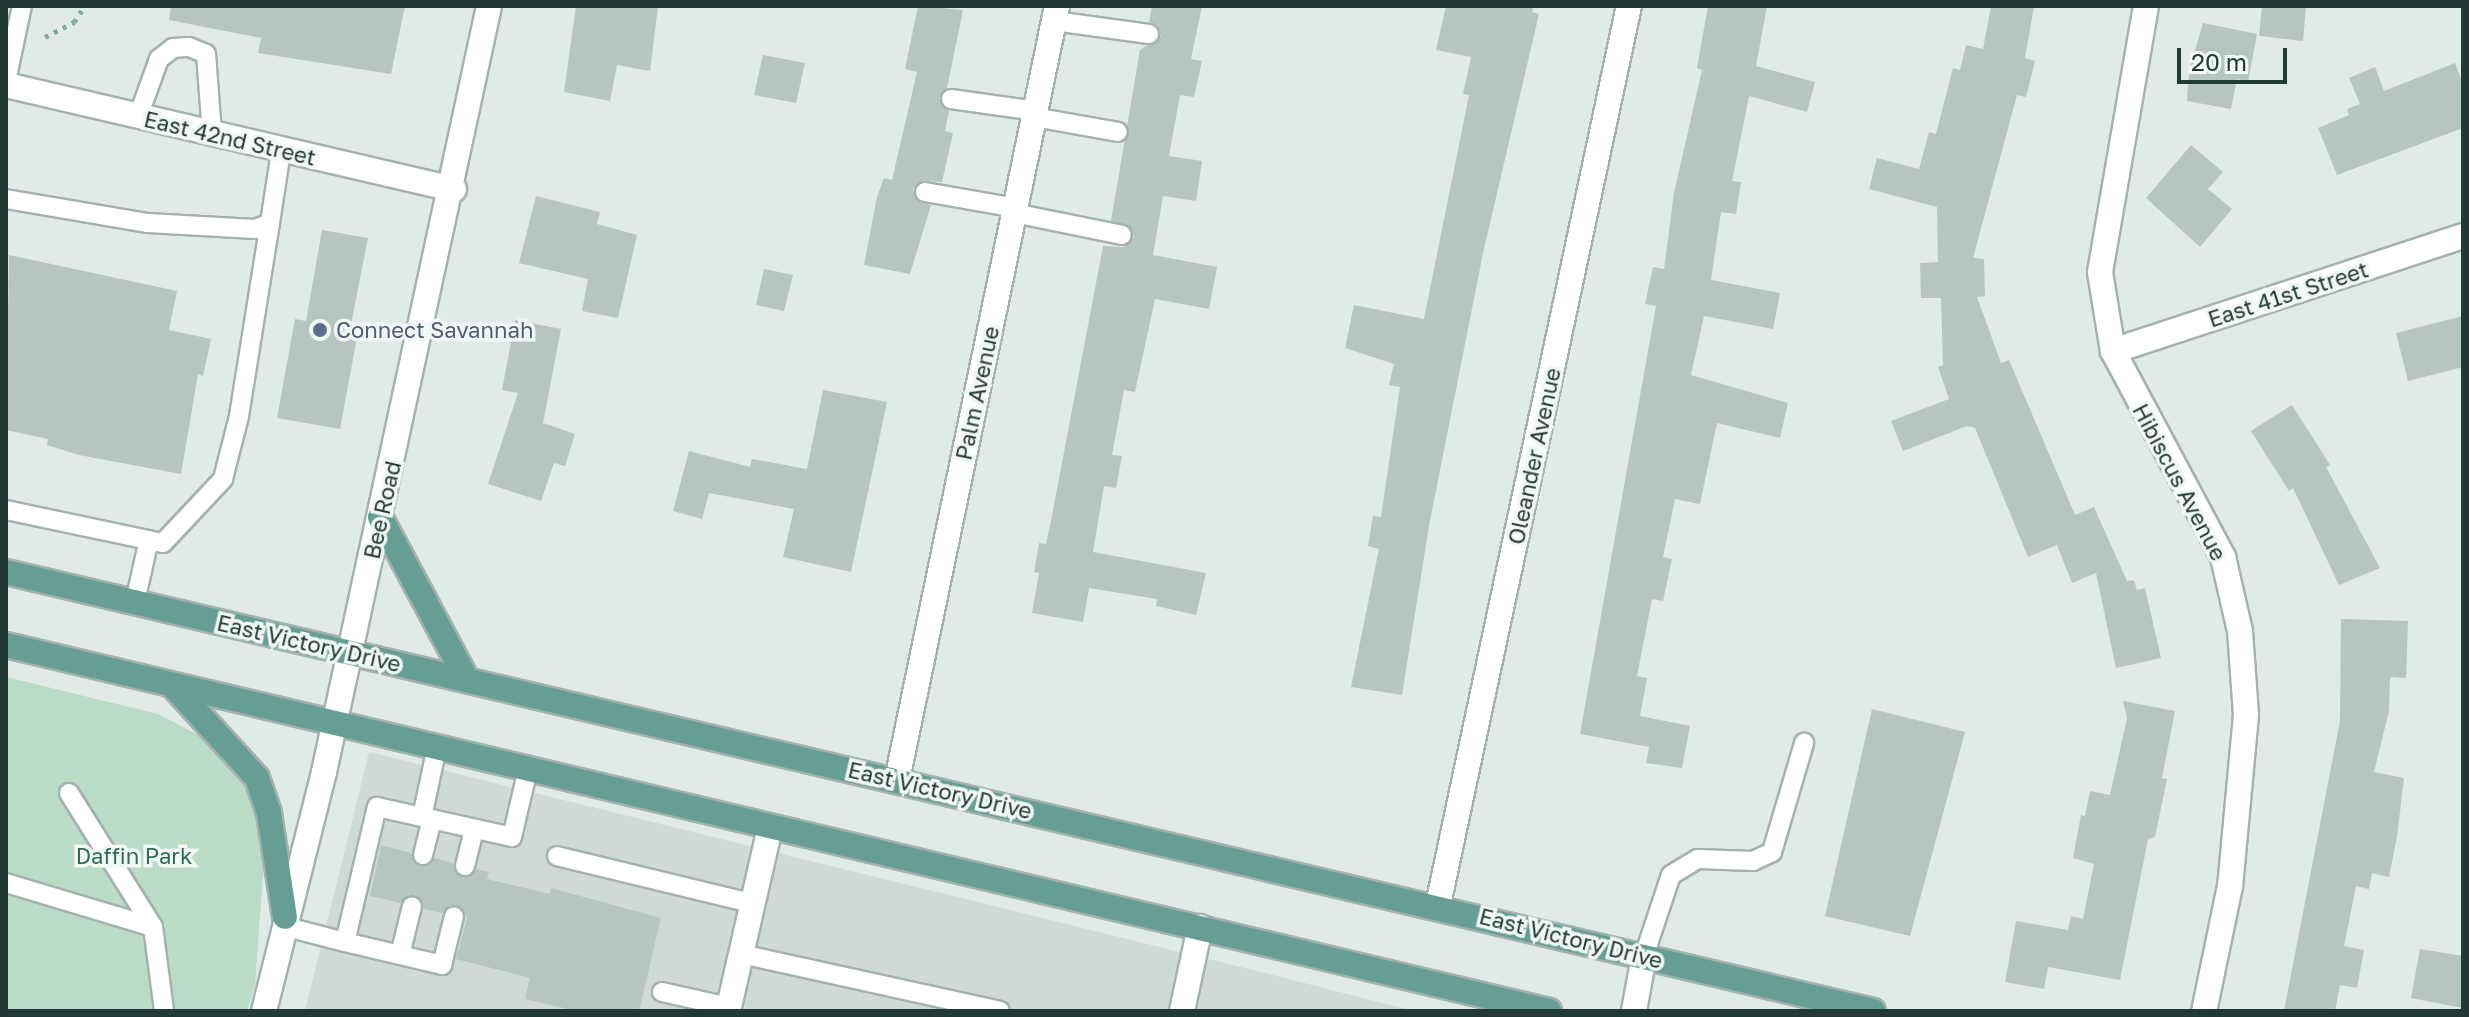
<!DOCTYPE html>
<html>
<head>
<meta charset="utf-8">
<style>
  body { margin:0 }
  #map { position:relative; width:2469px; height:1017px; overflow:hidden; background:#e0eae7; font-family:"Golos Text",sans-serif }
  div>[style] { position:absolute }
  .built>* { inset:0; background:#cfdad6 }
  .green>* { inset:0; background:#badbc5 }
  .building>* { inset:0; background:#b6c5c0 }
  .path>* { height:5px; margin-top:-2.5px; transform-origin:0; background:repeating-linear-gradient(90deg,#82aca2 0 4px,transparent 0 10px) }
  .roads { filter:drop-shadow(2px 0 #a3b2ae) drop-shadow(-2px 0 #a3b2ae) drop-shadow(0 2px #a3b2ae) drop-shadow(0 -2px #a3b2ae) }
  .service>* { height:18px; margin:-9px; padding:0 9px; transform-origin:9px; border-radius:9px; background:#fff }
  .minor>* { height:24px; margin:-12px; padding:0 12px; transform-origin:12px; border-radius:12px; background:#fff }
  .secondary>* { height:24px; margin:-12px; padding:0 12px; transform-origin:12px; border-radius:12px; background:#fff }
  .primary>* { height:24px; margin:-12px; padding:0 12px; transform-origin:12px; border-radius:12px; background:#679e93 }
  .dots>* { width:22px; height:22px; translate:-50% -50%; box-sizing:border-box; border:4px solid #f1f7f4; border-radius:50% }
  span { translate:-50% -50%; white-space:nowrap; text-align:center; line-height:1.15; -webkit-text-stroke:7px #f1f7f4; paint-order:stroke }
  .street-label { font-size:22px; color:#223a35 }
  .service-label { font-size:22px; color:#4e5e75 }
  .left { translate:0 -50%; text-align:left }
  .park-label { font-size:22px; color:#2e6e4c }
  .frame { position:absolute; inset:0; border:8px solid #223a35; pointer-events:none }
  .scale { position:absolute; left:2177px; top:48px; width:110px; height:36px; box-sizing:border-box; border:4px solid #223a35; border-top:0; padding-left:10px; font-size:24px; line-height:28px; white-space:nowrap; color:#223a35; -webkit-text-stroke:6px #f1f7f4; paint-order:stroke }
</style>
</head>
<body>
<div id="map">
  <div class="built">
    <div style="clip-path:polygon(369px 752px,1261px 972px,1414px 1011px,305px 1011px)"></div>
  </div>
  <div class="green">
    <div style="clip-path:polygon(6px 677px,158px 714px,210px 741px,248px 785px,261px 813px,265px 847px,255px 985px,247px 1011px,6px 1011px)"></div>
  </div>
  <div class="building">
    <div style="clip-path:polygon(171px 6px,405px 6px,391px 74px,258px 53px,261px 38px,169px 20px)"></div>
    <div style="clip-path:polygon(576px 6px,658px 6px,650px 71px,617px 65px,610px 101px,564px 92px)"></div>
    <div style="clip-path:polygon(918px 6px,963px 10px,947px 88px,939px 98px,949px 111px,945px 131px,953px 133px,942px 182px,922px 181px,913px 189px,917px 201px,931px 205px,910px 274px,864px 265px,877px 197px,884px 178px,892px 180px,917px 72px,905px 69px)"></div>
    <div style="clip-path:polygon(1152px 6px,1202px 6px,1191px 59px,1202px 61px,1194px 97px,1180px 95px,1169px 156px,1202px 161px,1196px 201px,1163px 196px,1153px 255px,1217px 267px,1209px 309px,1155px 299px,1135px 392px,1124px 390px,1112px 455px,1122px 456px,1116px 488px,1104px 486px,1093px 552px,1206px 573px,1196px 615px,1156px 606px,1157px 599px,1089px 588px,1083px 622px,1032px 613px,1039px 573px,1034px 572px,1039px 543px,1046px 544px,1051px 521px,1103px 246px,1125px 247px,1134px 237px,1129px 226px,1111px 221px,1140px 50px,1161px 36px,1157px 25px,1149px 22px)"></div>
    <div style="clip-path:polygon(1446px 6px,1534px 6px,1532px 12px,1539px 14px,1483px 253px,1429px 526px,1402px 695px,1351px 687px,1379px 549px,1368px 546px,1373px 516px,1381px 517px,1400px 387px,1389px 385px,1394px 364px,1345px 348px,1354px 305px,1424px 319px,1469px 95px,1463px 94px,1471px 57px,1436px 50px)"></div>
    <div style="clip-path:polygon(1708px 6px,1767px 6px,1756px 66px,1815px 82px,1807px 112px,1749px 96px,1732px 181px,1741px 182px,1736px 214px,1721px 212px,1711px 280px,1780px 293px,1773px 329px,1704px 316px,1691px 375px,1788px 403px,1780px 438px,1717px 423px,1700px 504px,1675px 499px,1663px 557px,1672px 559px,1663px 601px,1652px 599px,1637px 676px,1647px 678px,1640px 716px,1690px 726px,1682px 768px,1646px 763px,1649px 747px,1580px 734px,1656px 306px,1645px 304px,1653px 267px,1664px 269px,1674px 193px,1702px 70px,1697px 68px)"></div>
    <div style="clip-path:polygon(1991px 6px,2034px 6px,2025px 58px,2035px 61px,2026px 97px,2017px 95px,1973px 258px,1984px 259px,1985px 296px,1977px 297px,2001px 363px,2009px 360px,2075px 515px,2094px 507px,2127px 581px,2134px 580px,2137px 590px,2145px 588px,2161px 658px,2116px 668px,2096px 573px,2072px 583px,2057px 545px,2028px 557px,1975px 428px,1967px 426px,1903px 451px,1891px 421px,1949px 399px,1938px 367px,1943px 365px,1941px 298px,1921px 298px,1920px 263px,1938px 262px,1937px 207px,1869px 189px,1877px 158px,1919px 169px,1929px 132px,1936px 134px,1953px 68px,1960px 70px,1966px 45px,1983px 49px)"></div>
    <div style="clip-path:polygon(2262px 6px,2306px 6px,2303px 41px,2259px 36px)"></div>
    <div style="clip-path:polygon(2203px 23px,2257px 34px,2248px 82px,2237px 79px,2231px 109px,2187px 101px,2189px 71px)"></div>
    <div style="clip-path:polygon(763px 55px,805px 63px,796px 103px,754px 95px)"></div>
    <div style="clip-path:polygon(2455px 63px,2463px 84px,2463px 128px,2337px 175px,2318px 128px,2349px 115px,2347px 109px,2360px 104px,2349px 78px,2375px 67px,2384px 91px)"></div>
    <div style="clip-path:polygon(2191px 145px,2223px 172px,2208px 189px,2232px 209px,2200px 247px,2146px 198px)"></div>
    <div style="clip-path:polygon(536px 196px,600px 212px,597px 224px,637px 235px,618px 318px,582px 311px,588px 279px,519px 263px)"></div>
    <div style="clip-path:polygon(322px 230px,368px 238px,350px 330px,358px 332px,340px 429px,277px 418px,295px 319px,306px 321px)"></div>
    <div style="clip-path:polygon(9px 255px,177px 291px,169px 330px,211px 339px,203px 376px,198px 374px,181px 474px,79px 455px,47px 445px,48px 439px,6px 430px)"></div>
    <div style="clip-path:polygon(764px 269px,793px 275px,784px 311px,756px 305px)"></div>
    <div style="clip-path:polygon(2463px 316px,2463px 367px,2408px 381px,2396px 333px)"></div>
    <div style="clip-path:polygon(515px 320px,561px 329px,543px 423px,575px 434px,565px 466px,554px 463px,541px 501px,488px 484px,518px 393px,502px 390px)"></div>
    <div style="clip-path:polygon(823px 390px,887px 402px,851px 572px,783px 557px,794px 509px,709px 493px,702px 519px,673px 511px,689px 451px,750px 467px,752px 459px,807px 469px)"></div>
    <div style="clip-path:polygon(2292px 405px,2330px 465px,2326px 467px,2380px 568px,2339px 585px,2293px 488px,2289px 491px,2251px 431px)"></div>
    <div style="clip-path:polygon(2341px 619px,2408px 621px,2406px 678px,2390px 677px,2389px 711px,2374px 772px,2404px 778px,2397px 837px,2389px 877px,2372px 873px,2369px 889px,2356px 886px,2344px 946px,2364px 950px,2357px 988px,2340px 985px,2335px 1011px,2284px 1011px,2340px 721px)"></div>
    <div style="clip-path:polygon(2123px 701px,2175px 711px,2162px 778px,2167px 779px,2155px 837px,2148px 839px,2120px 980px,2048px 967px,2044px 989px,2005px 982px,2016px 921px,2068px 930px,2071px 916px,2083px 919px,2094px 864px,2073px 858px,2081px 815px,2085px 816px,2090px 791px,2110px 795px,2127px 718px)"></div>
    <div style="clip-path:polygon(1872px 709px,1965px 732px,1910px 936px,1825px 916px)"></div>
    <div style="clip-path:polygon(381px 845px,411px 853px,421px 867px,434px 858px,453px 863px,461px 877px,477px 869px,489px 872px,487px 879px,550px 894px,551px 888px,661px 918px,639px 1011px,576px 1011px,525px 999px,530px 978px,456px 959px,467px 919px,462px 907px,450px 905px,442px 913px,424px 909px,416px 895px,400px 903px,370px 896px)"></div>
    <div style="clip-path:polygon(2420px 949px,2463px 956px,2463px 1008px,2411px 998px)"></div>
  </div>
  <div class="path">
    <div style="left:45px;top:37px;width:33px;rotate:-27deg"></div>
    <div style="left:74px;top:22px;width:14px;rotate:-56deg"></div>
  </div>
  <div class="roads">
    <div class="service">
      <div style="left:1054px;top:21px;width:96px;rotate:7.8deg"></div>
      <div style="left:6px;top:81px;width:77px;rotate:-78deg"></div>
      <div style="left:951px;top:99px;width:86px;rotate:8deg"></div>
      <div style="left:138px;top:117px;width:62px;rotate:-70.1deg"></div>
      <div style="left:159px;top:59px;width:18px;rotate:-38deg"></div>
      <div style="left:173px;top:48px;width:16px;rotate:-4deg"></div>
      <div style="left:189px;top:47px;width:18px;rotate:22deg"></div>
      <div style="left:206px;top:54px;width:80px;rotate:85.7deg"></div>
      <div style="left:1034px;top:117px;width:85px;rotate:10.1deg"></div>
      <div style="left:925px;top:192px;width:92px;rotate:10deg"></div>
      <div style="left:6px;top:199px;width:144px;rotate:9.6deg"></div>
      <div style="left:148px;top:223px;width:107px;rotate:3.2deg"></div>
      <div style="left:255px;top:229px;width:16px;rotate:-22deg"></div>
      <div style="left:270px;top:223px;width:73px;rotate:-81.3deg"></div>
      <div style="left:1014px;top:213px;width:110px;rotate:11.5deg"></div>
      <div style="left:6px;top:510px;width:160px;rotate:11.9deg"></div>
      <div style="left:163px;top:543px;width:88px;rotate:-46.8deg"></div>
      <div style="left:223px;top:479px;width:65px;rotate:-75.7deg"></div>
      <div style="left:239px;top:416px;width:195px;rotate:-80.9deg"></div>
      <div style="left:135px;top:602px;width:59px;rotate:-77.4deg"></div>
      <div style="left:69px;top:793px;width:158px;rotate:57.9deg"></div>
      <div style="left:422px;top:817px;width:72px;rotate:-77.9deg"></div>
      <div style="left:423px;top:855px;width:37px;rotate:-76deg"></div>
      <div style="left:557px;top:856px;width:201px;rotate:13.6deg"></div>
      <div style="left:465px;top:866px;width:38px;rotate:-76deg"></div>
      <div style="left:6px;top:883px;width:153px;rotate:16.7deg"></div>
      <div style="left:153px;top:927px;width:85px;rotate:82.5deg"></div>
      <div style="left:283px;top:926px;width:64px;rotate:14.5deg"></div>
      <div style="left:345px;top:942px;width:139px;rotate:-76.7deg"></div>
      <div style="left:377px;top:807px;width:138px;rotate:12.5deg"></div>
      <div style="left:512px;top:837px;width:70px;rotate:-76.8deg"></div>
      <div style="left:345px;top:942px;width:100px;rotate:13.3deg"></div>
      <div style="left:442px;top:965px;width:50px;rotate:-76.2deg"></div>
      <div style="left:741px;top:954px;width:265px;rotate:12.4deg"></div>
      <div style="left:400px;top:955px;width:50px;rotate:-76.2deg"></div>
      <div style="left:1644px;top:956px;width:85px;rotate:-71.6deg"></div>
      <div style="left:1671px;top:875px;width:31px;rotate:-31deg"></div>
      <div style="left:1698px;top:859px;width:55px;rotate:2.1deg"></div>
      <div style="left:1753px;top:861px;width:21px;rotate:-25deg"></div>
      <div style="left:1772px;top:852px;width:114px;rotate:-73.6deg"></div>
      <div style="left:662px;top:992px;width:69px;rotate:12.6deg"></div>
    </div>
    <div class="minor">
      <div style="left:2146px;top:6px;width:270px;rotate:99.8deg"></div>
      <div style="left:2100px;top:272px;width:80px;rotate:80.7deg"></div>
      <div style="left:2113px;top:351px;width:234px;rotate:61.9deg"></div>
      <div style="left:2223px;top:557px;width:76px;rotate:77.1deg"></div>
      <div style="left:2240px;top:631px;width:84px;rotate:85.9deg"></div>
      <div style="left:2246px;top:715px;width:172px;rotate:95.3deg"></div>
      <div style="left:2230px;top:886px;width:128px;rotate:101.7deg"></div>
      <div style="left:6px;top:85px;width:460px;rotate:13.1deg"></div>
      <div style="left:2113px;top:351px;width:368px;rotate:-18.2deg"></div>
      <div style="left:897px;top:780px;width:790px;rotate:-78.32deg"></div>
      <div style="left:1438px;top:905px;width:919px;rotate:-78.01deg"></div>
      <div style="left:728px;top:1011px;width:189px;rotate:-77.1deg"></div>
      <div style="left:1182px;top:1011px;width:86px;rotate:-77.9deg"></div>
      <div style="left:1634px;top:1011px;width:56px;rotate:-79.7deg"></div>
    </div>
    <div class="secondary">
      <div style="left:264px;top:1011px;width:246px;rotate:-75.9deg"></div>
      <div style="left:324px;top:772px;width:784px;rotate:-77.84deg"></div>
    </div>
    <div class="primary">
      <div style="left:380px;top:517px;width:185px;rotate:61.9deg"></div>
      <div style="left:6px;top:572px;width:1918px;rotate:13.23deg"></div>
      <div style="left:6px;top:645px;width:1586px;rotate:13.34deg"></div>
      <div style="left:173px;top:686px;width:125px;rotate:47.6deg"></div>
      <div style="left:257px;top:778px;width:37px;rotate:71deg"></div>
      <div style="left:269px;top:813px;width:105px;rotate:81.3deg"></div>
    </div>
  </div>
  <div class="dots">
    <div style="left:320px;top:330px;background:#5c6f8a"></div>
  </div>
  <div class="street-label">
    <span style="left:230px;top:138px;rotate:13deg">East 42nd Street</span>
    <span style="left:2288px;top:294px;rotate:-18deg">East 41st Street</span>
    <span style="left:977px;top:393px;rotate:-78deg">Palm Avenue</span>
    <span style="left:1534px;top:456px;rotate:-78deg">Oleander Avenue</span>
    <span style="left:2180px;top:482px;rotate:62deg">Hibiscus Avenue</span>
    <span style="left:382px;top:510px;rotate:-77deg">Bee Road</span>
    <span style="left:309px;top:643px;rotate:13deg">East Victory Drive</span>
    <span style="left:940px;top:790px;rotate:13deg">East Victory Drive</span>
    <span style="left:1571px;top:938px;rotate:14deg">East Victory Drive</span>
  </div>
  <div class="service-label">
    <span class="left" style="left:336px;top:330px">Connect Savannah</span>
  </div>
  <div class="park-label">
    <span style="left:134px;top:856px">Daffin Park</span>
  </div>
  <div class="frame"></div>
  <div class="scale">20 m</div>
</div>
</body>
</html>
